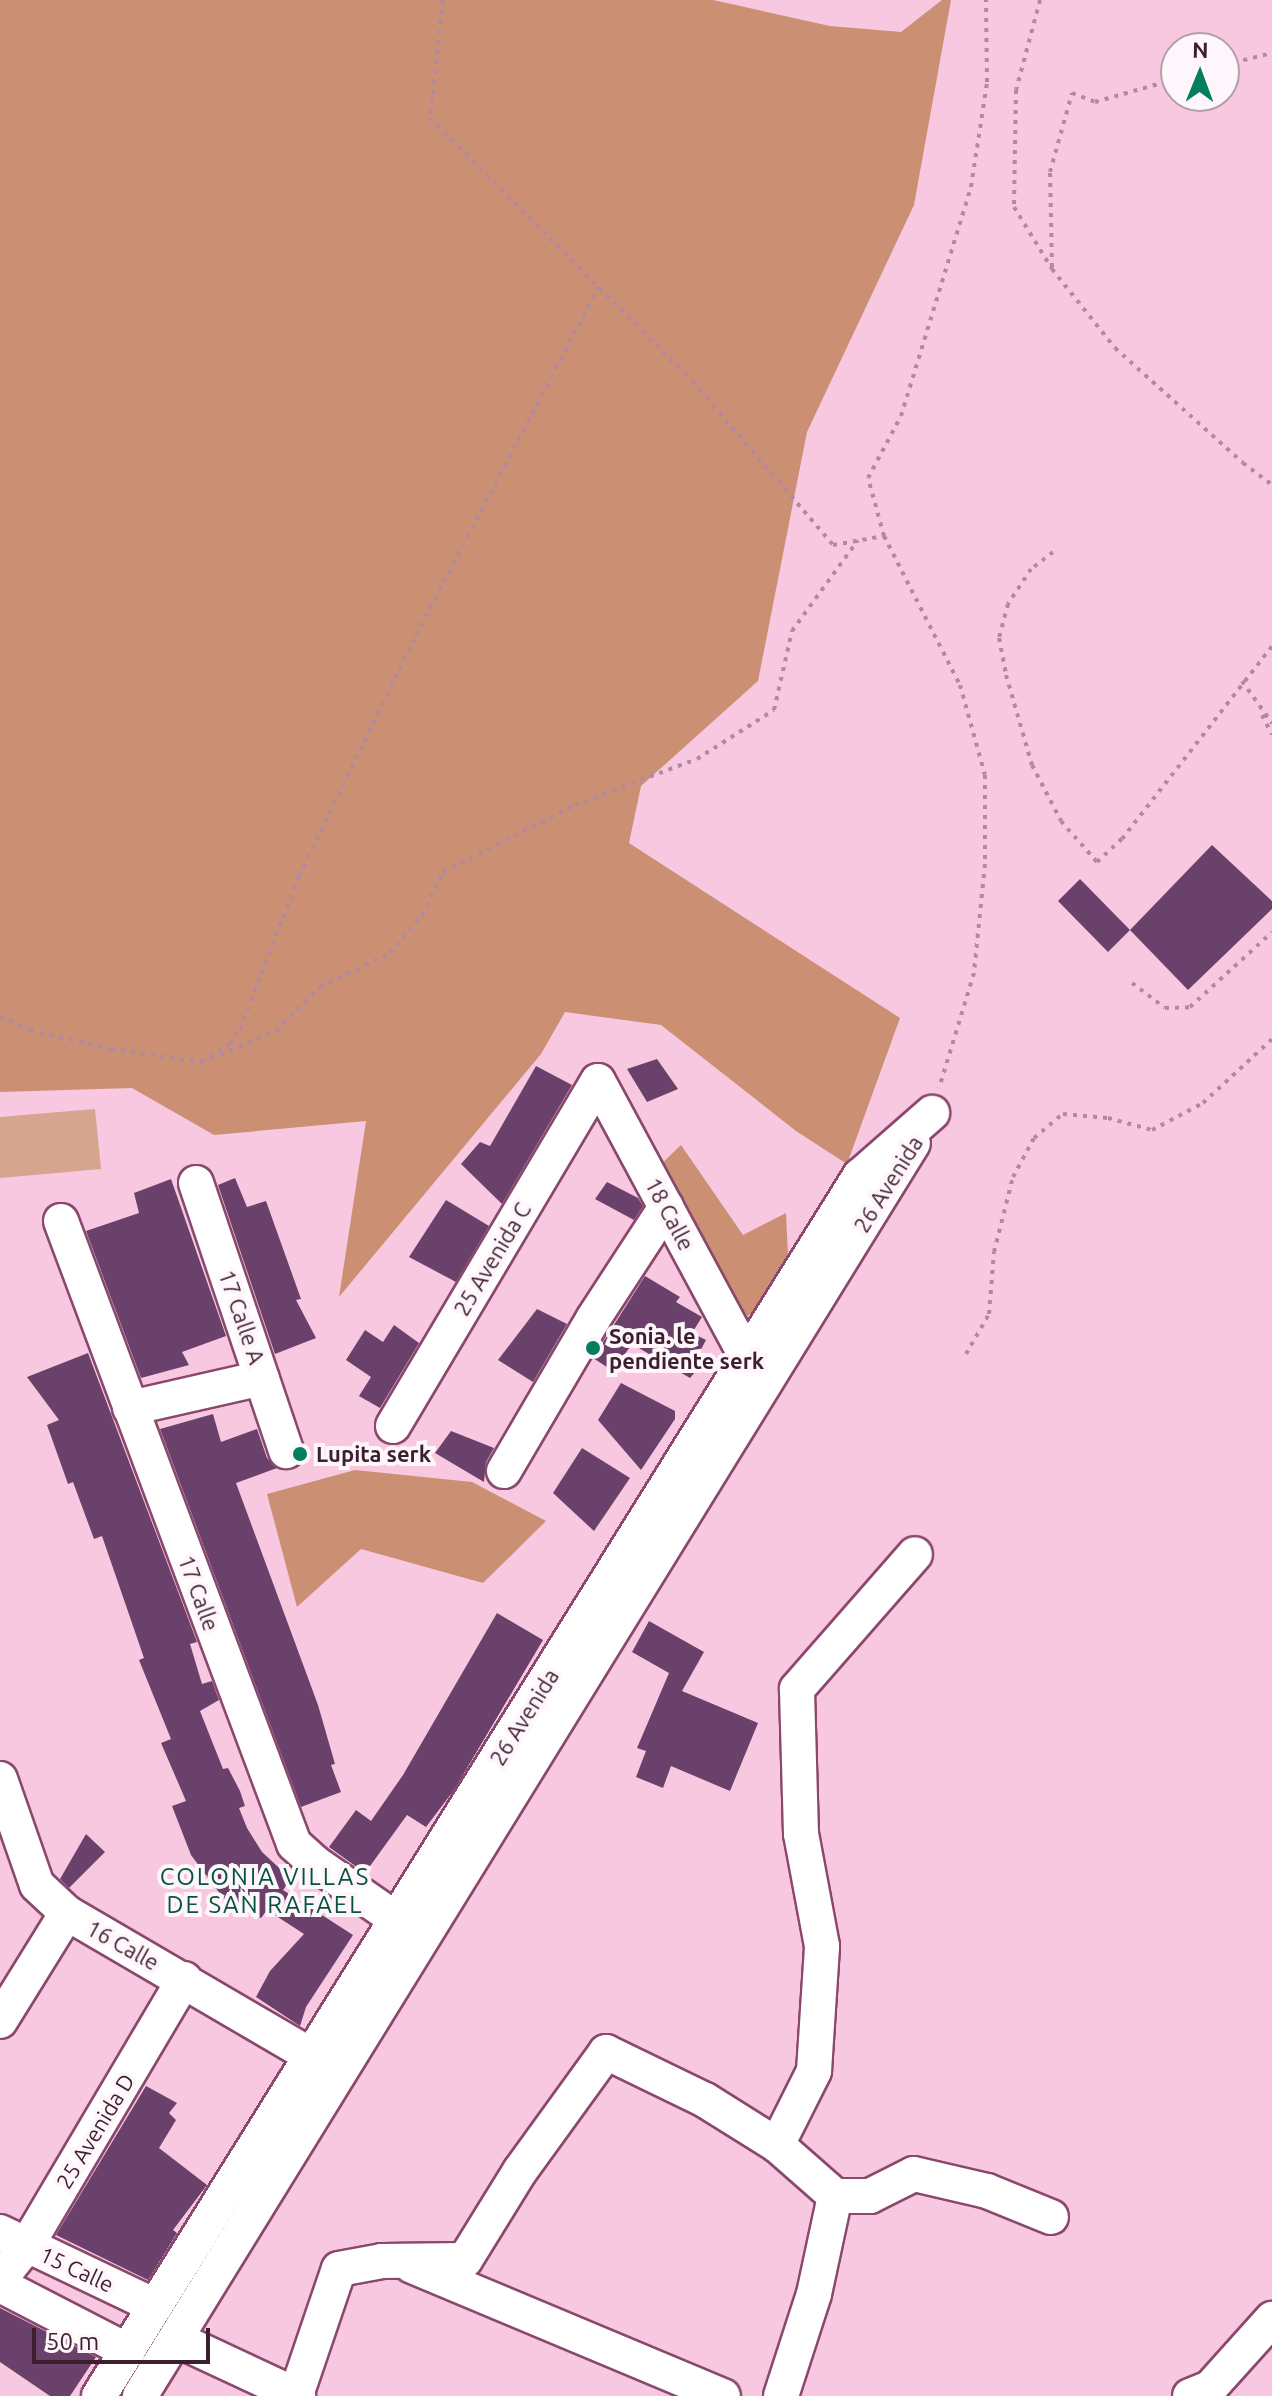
<!DOCTYPE html>
<html>
<head>
<meta charset="utf-8">
<style>
  body { margin:0 }
  #map { position:relative; width:1272px; height:2396px; overflow:hidden; background:#f7c8df; font-family:Ubuntu,sans-serif }
  div>[style] { position:absolute }
  .green>* { inset:0; background:#d6a58f }
  .forest>* { inset:0; background:#cb9073 }
  .building>* { inset:0; background:#6a416a }
  .path>* { height:4px; margin-top:-2px; transform-origin:0; background:repeating-linear-gradient(90deg,#b2899e 0 4px,transparent 0 10px) }
  .roads { filter:drop-shadow(2px 0 #8b486e) drop-shadow(-2px 0 #8b486e) drop-shadow(0 2px #8b486e) drop-shadow(0 -2px #8b486e) }
  .minor>* { height:34px; margin:-17px; padding:0 17px; transform-origin:17px; border-radius:17px; background:#fff }
  .dots>* { width:22px; height:22px; translate:-50% -50%; box-sizing:border-box; border:4px solid #fef6fa; border-radius:50% }
  span { translate:-50% -50%; white-space:nowrap; text-align:center; line-height:1.15; -webkit-text-stroke:8px #fef6fa; paint-order:stroke }
  .street-label { font-size:22px; color:#3c1f2f }
  .poi-label { font-size:22px; color:#3c1f2f; font-weight:700 }
  .left { translate:0 -50%; text-align:left }
  .neighbourhood-label { font-size:24px; color:#04543e; letter-spacing:2px }
  .north { position:absolute; left:1160px; top:32px; width:80px; height:80px; box-sizing:border-box; background:#fef6fa; border:2px solid #b0a0a9; border-radius:50%; rotate:1deg; font-size:22px; font-weight:700; line-height:32px; text-align:center; color:#3c1f2f }
  .north::after { content:''; display:block; margin:auto; width:28px; height:36px; background:#047f5e; clip-path:polygon(50% 0,100% 100%,50% 72%,0 100%) }
  .scale { position:absolute; left:32px; top:2328px; width:178px; height:36px; box-sizing:border-box; border:4px solid #3c1f2f; border-top:0; padding-left:10px; font-size:24px; line-height:28px; white-space:nowrap; color:#3c1f2f; -webkit-text-stroke:6px #fef6fa; paint-order:stroke }
</style>
</head>
<body>
<div id="map">
  <div class="green">
    <div style="clip-path:polygon(95px 1109px,101px 1169px,0 1178px,0 1117px)"></div>
  </div>
  <div class="forest">
    <div style="clip-path:polygon(0 0,713px 0,830px 26px,901px 32px,942px 0,951px 0,914px 205px,807px 432px,758px 681px,641px 786px,629px 843px,900px 1018px,847px 1164px,796px 1131px,661px 1025px,565px 1012px,541px 1054px,339px 1297px,366px 1121px,214px 1135px,132px 1088px,0 1092px)"></div>
    <div style="clip-path:polygon(681px 1145px,743px 1235px,786px 1213px,789px 1276px,742px 1322px,656px 1169px)"></div>
    <div style="clip-path:polygon(355px 1470px,472px 1482px,546px 1521px,483px 1583px,361px 1549px,297px 1607px,267px 1494px)"></div>
  </div>
  <div class="building">
    <div style="clip-path:polygon(1212px 845px,1272px 901px,1272px 909px,1188px 990px,1130px 930px)"></div>
    <div style="clip-path:polygon(1080px 879px,1130px 930px,1108px 952px,1058px 901px)"></div>
    <div style="clip-path:polygon(657px 1059px,678px 1089px,647px 1102px,627px 1069px)"></div>
    <div style="clip-path:polygon(536px 1066px,572px 1085px,502px 1204px,461px 1164px,480px 1142px,490px 1146px)"></div>
    <div style="clip-path:polygon(235px 1178px,247px 1207px,266px 1201px,301px 1299px,296px 1300px,316px 1338px,275px 1354px,218px 1185px)"></div>
    <div style="clip-path:polygon(171px 1179px,226px 1336px,182px 1352px,189px 1365px,141px 1378px,86px 1231px,139px 1213px,134px 1193px)"></div>
    <div style="clip-path:polygon(607px 1182px,638px 1198px,643px 1206px,634px 1220px,595px 1199px)"></div>
    <div style="clip-path:polygon(446px 1200px,489px 1226px,456px 1282px,409px 1257px)"></div>
    <div style="clip-path:polygon(645px 1276px,680px 1297px,676px 1302px,702px 1317px,692px 1333px,706px 1340px,697px 1357px,703px 1363px,690px 1378px,632px 1344px,613px 1371px,593px 1358px)"></div>
    <div style="clip-path:polygon(537px 1309px,567px 1324px,533px 1382px,498px 1360px)"></div>
    <div style="clip-path:polygon(394px 1325px,419px 1343px,380px 1408px,359px 1396px,371px 1377px,346px 1360px,365px 1330px,383px 1342px)"></div>
    <div style="clip-path:polygon(88px 1353px,197px 1642px,190px 1644px,202px 1684px,212px 1681px,219px 1700px,200px 1711px,223px 1769px,228px 1768px,240px 1791px,245px 1806px,239px 1808px,247px 1828px,262px 1852px,291px 1879px,283px 1890px,353px 1935px,306px 2007px,300px 2026px,256px 1997px,270px 1971px,304px 1934px,267px 1910px,261px 1918px,224px 1899px,191px 1855px,172px 1806px,186px 1801px,161px 1743px,171px 1739px,139px 1660px,144px 1658px,102px 1536px,94px 1539px,73px 1482px,68px 1484px,47px 1425px,59px 1420px,27px 1377px)"></div>
    <div style="clip-path:polygon(621px 1383px,675px 1411px,675px 1419px,641px 1470px,598px 1420px)"></div>
    <div style="clip-path:polygon(213px 1414px,221px 1442px,257px 1429px,267px 1458px,277px 1468px,236px 1483px,318px 1705px,335px 1764px,331px 1765px,341px 1792px,301px 1807px,160px 1429px)"></div>
    <div style="clip-path:polygon(451px 1431px,494px 1448px,486px 1462px,484px 1482px,435px 1453px)"></div>
    <div style="clip-path:polygon(582px 1448px,630px 1478px,594px 1531px,553px 1493px)"></div>
    <div style="clip-path:polygon(497px 1613px,543px 1640px,454px 1790px,426px 1827px,407px 1815px,365px 1873px,329px 1847px,356px 1810px,371px 1821px,403px 1775px)"></div>
    <div style="clip-path:polygon(649px 1621px,704px 1652px,682px 1691px,758px 1723px,730px 1791px,671px 1766px,663px 1788px,636px 1777px,646px 1751px,637px 1748px,669px 1673px,632px 1652px)"></div>
    <div style="clip-path:polygon(86px 1834px,105px 1852px,69px 1888px,60px 1879px)"></div>
    <div style="clip-path:polygon(146px 2086px,177px 2103px,169px 2113px,176px 2120px,159px 2148px,207px 2185px,173px 2230px,177px 2233px,148px 2280px,56px 2235px)"></div>
    <div style="clip-path:polygon(0 2308px,96px 2357px,70px 2396px,50px 2396px,0 2362px)"></div>
  </div>
  <div class="path">
    <div style="left:443px;top:0;width:119px;rotate:96.3deg"></div>
    <div style="left:430px;top:118px;width:373px;rotate:45.1deg"></div>
    <div style="left:693px;top:382px;width:215px;rotate:49.3deg"></div>
    <div style="left:833px;top:545px;width:52px;rotate:-10deg"></div>
    <div style="left:884px;top:536px;width:167px;rotate:63deg"></div>
    <div style="left:960px;top:685px;width:93px;rotate:74.5deg"></div>
    <div style="left:985px;top:775px;width:89px;rotate:90deg"></div>
    <div style="left:985px;top:864px;width:110px;rotate:95.8deg"></div>
    <div style="left:974px;top:973px;width:120px;rotate:106.9deg"></div>
    <div style="left:1040px;top:0;width:93px;rotate:104.9deg"></div>
    <div style="left:1016px;top:90px;width:117px;rotate:91deg"></div>
    <div style="left:1014px;top:207px;width:73px;rotate:58.5deg"></div>
    <div style="left:1052px;top:269px;width:101px;rotate:51.4deg"></div>
    <div style="left:1115px;top:348px;width:172px;rotate:41.9deg"></div>
    <div style="left:1243px;top:463px;width:36px;rotate:37deg"></div>
    <div style="left:1224px;top:65px;width:49px;rotate:-14deg"></div>
    <div style="left:1052px;top:267px;width:95px;rotate:-91.2deg"></div>
    <div style="left:1050px;top:172px;width:82px;rotate:-74.4deg"></div>
    <div style="left:1072px;top:93px;width:25px;rotate:21deg"></div>
    <div style="left:1095px;top:102px;width:84px;rotate:-15.9deg"></div>
    <div style="left:884px;top:536px;width:60px;rotate:-105.4deg"></div>
    <div style="left:868px;top:478px;width:70px;rotate:-62deg"></div>
    <div style="left:901px;top:416px;width:239px;rotate:-73deg"></div>
    <div style="left:971px;top:187px;width:106px;rotate:-81.3deg"></div>
    <div style="left:987px;top:82px;width:82px;rotate:-90.7deg"></div>
    <div style="left:1053px;top:552px;width:28px;rotate:142deg"></div>
    <div style="left:1031px;top:569px;width:42px;rotate:123.3deg"></div>
    <div style="left:1008px;top:604px;width:35px;rotate:105deg"></div>
    <div style="left:999px;top:638px;width:38px;rotate:79deg"></div>
    <div style="left:1006px;top:675px;width:94px;rotate:73.9deg"></div>
    <div style="left:1032px;top:765px;width:63px;rotate:62.6deg"></div>
    <div style="left:1061px;top:821px;width:55px;rotate:48.7deg"></div>
    <div style="left:1097px;top:862px;width:34px;rotate:-43deg"></div>
    <div style="left:1122px;top:839px;width:244px;rotate:-52.1deg"></div>
    <div style="left:1242px;top:681px;width:52px;rotate:54.5deg"></div>
    <div style="left:1262px;top:715px;width:22px;rotate:63deg"></div>
    <div style="left:1132px;top:983px;width:41px;rotate:37.1deg"></div>
    <div style="left:1165px;top:1008px;width:25px;rotate:-2deg"></div>
    <div style="left:1190px;top:1007px;width:111px;rotate:-42.4deg"></div>
    <div style="left:0;top:1016px;width:33px;rotate:25deg"></div>
    <div style="left:30px;top:1030px;width:83px;rotate:13.2deg"></div>
    <div style="left:111px;top:1049px;width:91px;rotate:8.2deg"></div>
    <div style="left:201px;top:1062px;width:34px;rotate:-32deg"></div>
    <div style="left:230px;top:1044px;width:18px;rotate:-56deg"></div>
    <div style="left:240px;top:1029px;width:164px;rotate:-68.9deg"></div>
    <div style="left:299px;top:876px;width:268px;rotate:-64.1deg"></div>
    <div style="left:416px;top:635px;width:393px;rotate:-62.3deg"></div>
    <div style="left:211px;top:1059px;width:71px;rotate:-23.3deg"></div>
    <div style="left:276px;top:1031px;width:62px;rotate:-45deg"></div>
    <div style="left:320px;top:987px;width:78px;rotate:-25.9deg"></div>
    <div style="left:390px;top:953px;width:50px;rotate:-49.9deg"></div>
    <div style="left:422px;top:915px;width:48px;rotate:-64deg"></div>
    <div style="left:443px;top:872px;width:148px;rotate:-26.9deg"></div>
    <div style="left:575px;top:805px;width:130px;rotate:-20.7deg"></div>
    <div style="left:697px;top:759px;width:91px;rotate:-32.5deg"></div>
    <div style="left:774px;top:710px;width:81px;rotate:-77.2deg"></div>
    <div style="left:792px;top:631px;width:112px;rotate:-54deg"></div>
    <div style="left:966px;top:1354px;width:46px;rotate:-60.1deg"></div>
    <div style="left:989px;top:1314px;width:62px;rotate:-85.4deg"></div>
    <div style="left:994px;top:1252px;width:77px;rotate:-75.8deg"></div>
    <div style="left:1013px;top:1177px;width:44px;rotate:-61.7deg"></div>
    <div style="left:1034px;top:1138px;width:38px;rotate:-40deg"></div>
    <div style="left:1063px;top:1114px;width:45px;rotate:5.1deg"></div>
    <div style="left:1108px;top:1118px;width:46px;rotate:15.3deg"></div>
    <div style="left:1152px;top:1130px;width:58px;rotate:-27.9deg"></div>
    <div style="left:1203px;top:1103px;width:94px;rotate:-42.8deg"></div>
  </div>
  <div class="roads">
    <div class="minor">
      <div style="left:196px;top:1183px;width:283px;rotate:71.4deg"></div>
      <div style="left:61px;top:1221px;width:665px;rotate:69.49deg"></div>
      <div style="left:294px;top:1844px;width:28px;rotate:42deg"></div>
      <div style="left:315px;top:1863px;width:100px;rotate:34.8deg"></div>
      <div style="left:130px;top:1408px;width:135px;rotate:-12.8deg"></div>
      <div style="left:393px;top:1426px;width:401px;rotate:-59.3deg"></div>
      <div style="left:598px;top:1081px;width:315px;rotate:61.7deg"></div>
      <div style="left:504px;top:1471px;width:176px;rotate:-59.6deg"></div>
      <div style="left:593px;top:1319px;width:134px;rotate:-56.9deg"></div>
      <div style="left:0;top:1779px;width:112px;rotate:70.8deg"></div>
      <div style="left:37px;top:1885px;width:41px;rotate:43deg"></div>
      <div style="left:67px;top:1913px;width:281px;rotate:30.3deg"></div>
      <div style="left:0;top:2021px;width:127px;rotate:-58.2deg"></div>
      <div style="left:777px;top:2145px;width:77px;rotate:41.3deg"></div>
      <div style="left:0;top:2232px;width:172px;rotate:25.5deg"></div>
      <div style="left:412px;top:2266px;width:337px;rotate:22.7deg"></div>
      <div style="left:0;top:2279px;width:43px;rotate:-51.5deg"></div>
      <div style="left:27px;top:2245px;width:309px;rotate:-59.4deg"></div>
      <div style="left:0;top:2285px;width:144px;rotate:27.3deg"></div>
      <div style="left:176px;top:2339px;width:135px;rotate:25deg"></div>
      <div style="left:296px;top:2395px;width:133px;rotate:-71.2deg"></div>
      <div style="left:339px;top:2269px;width:44px;rotate:-10.5deg"></div>
      <div style="left:382px;top:2261px;width:83px;rotate:-0.7deg"></div>
      <div style="left:465px;top:2260px;width:105px;rotate:-58.3deg"></div>
      <div style="left:520px;top:2171px;width:147px;rotate:-54.1deg"></div>
      <div style="left:606px;top:2052px;width:110px;rotate:25.9deg"></div>
      <div style="left:705px;top:2100px;width:85px;rotate:32deg"></div>
      <div style="left:777px;top:2145px;width:83px;rotate:-63.4deg"></div>
      <div style="left:814px;top:2071px;width:125px;rotate:-86.3deg"></div>
      <div style="left:822px;top:1946px;width:114px;rotate:-100.6deg"></div>
      <div style="left:801px;top:1834px;width:145px;rotate:-91.6deg"></div>
      <div style="left:797px;top:1689px;width:179px;rotate:-48.8deg"></div>
      <div style="left:99px;top:2396px;width:1438px;rotate:-58.05deg"></div>
      <div style="left:860px;top:1176px;width:96px;rotate:-41.2deg"></div>
      <div style="left:140px;top:2396px;width:1472px;rotate:-58.33deg"></div>
      <div style="left:781px;top:2396px;width:107px;rotate:-72.1deg"></div>
      <div style="left:814px;top:2294px;width:100px;rotate:-77.9deg"></div>
      <div style="left:835px;top:2196px;width:35px"></div>
      <div style="left:870px;top:2196px;width:49px;rotate:-26.6deg"></div>
      <div style="left:914px;top:2174px;width:75px;rotate:13.1deg"></div>
      <div style="left:987px;top:2191px;width:69px;rotate:22.1deg"></div>
      <div style="left:1190px;top:2396px;width:22px;rotate:-22deg"></div>
      <div style="left:1210px;top:2388px;width:93px;rotate:-48.1deg"></div>
    </div>
  </div>
  <div class="dots">
    <div style="left:593px;top:1348px;background:#047f5e"></div>
    <div style="left:300px;top:1454px;background:#047f5e"></div>
  </div>
  <div class="street-label">
    <span style="left:888px;top:1184px;rotate:-58deg">26 Avenida</span>
    <span style="left:670px;top:1214px;rotate:62deg">18 Calle</span>
    <span style="left:492px;top:1259px;rotate:-59deg">25 Avenida C</span>
    <span style="left:242px;top:1317px;rotate:71deg">17 Calle A</span>
    <span style="left:199px;top:1593px;rotate:70deg">17 Calle</span>
    <span style="left:524px;top:1717px;rotate:-58deg">26 Avenida</span>
    <span style="left:123px;top:1945px;rotate:29deg">16 Calle</span>
    <span style="left:95px;top:2131px;rotate:-59deg">25 Avenida D</span>
    <span style="left:77px;top:2269px;rotate:25deg">15 Calle</span>
  </div>
  <div class="poi-label">
    <span class="left" style="left:609px;top:1348px">Sonia. le<br>pendiente serk</span>
    <span class="left" style="left:316px;top:1454px">Lupita serk</span>
  </div>
  <div class="neighbourhood-label">
    <span style="left:265px;top:1891px">COLONIA VILLAS<br>DE SAN RAFAEL</span>
  </div>
  <div class="north">N</div>
  <div class="scale">50 m</div>
</div>
</body>
</html>
